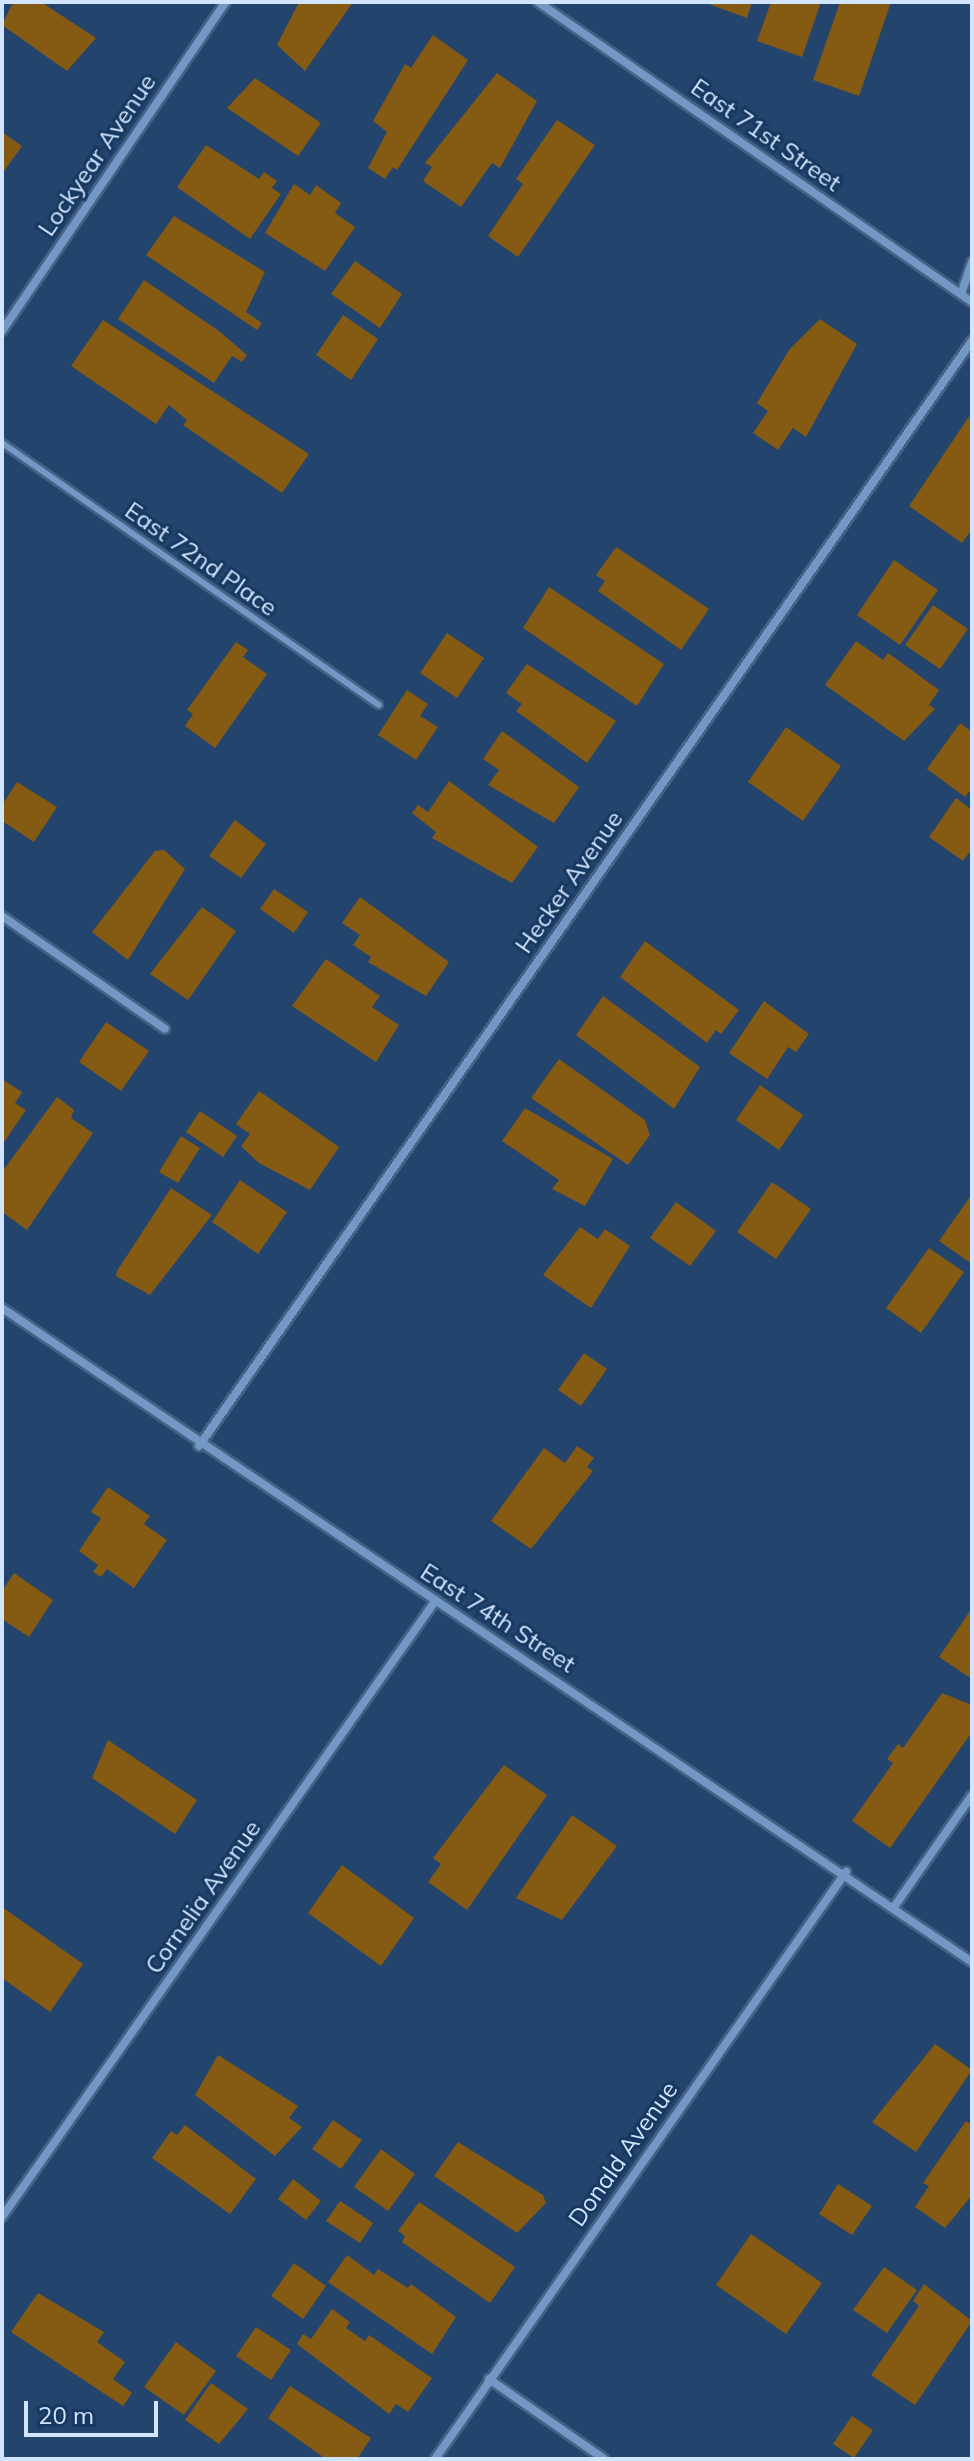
<!DOCTYPE html>
<html>
<head>
<meta charset="utf-8">
<style>
  body { margin:0 }
  #map { position:relative; width:974px; height:2461px; overflow:hidden; background:#22446d; font-family:Mulish,sans-serif }
  div>[style] { position:absolute }
  .building>* { inset:0; background:#855a13 }
  .roads { filter:drop-shadow(2px 0 #436284) drop-shadow(-2px 0 #436284) drop-shadow(0 2px #436284) drop-shadow(0 -2px #436284) }
  .lane>* { height:6px; margin:-3px; padding:0 3px; transform-origin:3px; border-radius:3px; background:#7398c6 }
  .street>* { height:8px; margin:-4px; padding:0 4px; transform-origin:4px; border-radius:4px; background:#7398c6 }
  span { translate:-50% -50%; white-space:nowrap; text-align:center; line-height:1.15; -webkit-text-stroke:6px #173961; paint-order:stroke }
  .street-label { font-size:24px; color:#d1e5fe }
  .frame { position:absolute; inset:0; border:4px solid #d1e5fe; pointer-events:none }
  .scale { position:absolute; left:24px; top:2401px; width:134px; height:36px; box-sizing:border-box; border:4px solid #d1e5fe; border-top:0; padding-left:10px; font-size:24px; line-height:28px; white-space:nowrap; color:#d1e5fe; -webkit-text-stroke:6px #173961; paint-order:stroke }
</style>
</head>
<body>
<div id="map">
  <div class="building">
    <div style="clip-path:polygon(13px 2px,41px 2px,96px 38px,67px 71px,2px 25px)"></div>
    <div style="clip-path:polygon(299px 2px,353px 2px,305px 71px,277px 45px)"></div>
    <div style="clip-path:polygon(703px 2px,752px 2px,747px 18px)"></div>
    <div style="clip-path:polygon(771px 2px,821px 2px,802px 57px,757px 41px)"></div>
    <div style="clip-path:polygon(840px 2px,891px 2px,859px 96px,813px 80px)"></div>
    <div style="clip-path:polygon(433px 35px,468px 60px,397px 170px,393px 167px,385px 179px,368px 168px,387px 132px,373px 121px,405px 64px,411px 68px)"></div>
    <div style="clip-path:polygon(497px 73px,537px 101px,500px 168px,492px 163px,461px 207px,423px 181px,432px 167px,425px 163px)"></div>
    <div style="clip-path:polygon(255px 78px,321px 123px,298px 156px,227px 108px)"></div>
    <div style="clip-path:polygon(557px 120px,595px 145px,518px 257px,488px 236px,523px 184px,516px 179px)"></div>
    <div style="clip-path:polygon(2px 132px,22px 146px,2px 174px)"></div>
    <div style="clip-path:polygon(206px 145px,259px 179px,264px 172px,277px 181px,272px 188px,281px 194px,250px 239px,177px 187px)"></div>
    <div style="clip-path:polygon(294px 184px,310px 195px,316px 185px,341px 203px,335px 213px,355px 227px,325px 271px,265px 233px)"></div>
    <div style="clip-path:polygon(174px 216px,265px 272px,246px 312px,262px 323px,257px 330px,146px 255px)"></div>
    <div style="clip-path:polygon(355px 261px,402px 294px,380px 328px,331px 294px)"></div>
    <div style="clip-path:polygon(144px 280px,219px 331px,247px 355px,242px 362px,232px 356px,214px 383px,118px 319px)"></div>
    <div style="clip-path:polygon(343px 315px,378px 339px,351px 380px,316px 355px)"></div>
    <div style="clip-path:polygon(820px 319px,857px 344px,806px 437px,793px 428px,778px 450px,753px 433px,768px 411px,757px 403px,789px 350px)"></div>
    <div style="clip-path:polygon(103px 320px,309px 454px,282px 493px,183px 425px,187px 420px,169px 405px,156px 424px,71px 366px)"></div>
    <div style="clip-path:polygon(972px 412px,972px 529px,962px 543px,909px 506px)"></div>
    <div style="clip-path:polygon(616px 547px,709px 609px,681px 650px,598px 591px,605px 581px,596px 575px)"></div>
    <div style="clip-path:polygon(894px 560px,938px 590px,900px 645px,857px 615px)"></div>
    <div style="clip-path:polygon(549px 587px,664px 664px,637px 706px,523px 628px)"></div>
    <div style="clip-path:polygon(933px 605px,968px 629px,940px 669px,905px 645px)"></div>
    <div style="clip-path:polygon(447px 633px,484px 658px,457px 698px,420px 673px)"></div>
    <div style="clip-path:polygon(856px 641px,883px 660px,888px 653px,939px 690px,929px 705px,935px 709px,904px 741px,825px 685px)"></div>
    <div style="clip-path:polygon(236px 642px,248px 650px,243px 657px,267px 674px,215px 748px,185px 726px,193px 714px,187px 710px)"></div>
    <div style="clip-path:polygon(527px 664px,616px 721px,587px 763px,516px 711px,522px 704px,506px 693px)"></div>
    <div style="clip-path:polygon(407px 690px,428px 704px,420px 716px,438px 727px,416px 760px,378px 735px)"></div>
    <div style="clip-path:polygon(960px 723px,972px 732px,972px 788px,965px 797px,927px 769px)"></div>
    <div style="clip-path:polygon(786px 727px,841px 766px,803px 821px,748px 782px)"></div>
    <div style="clip-path:polygon(502px 731px,579px 787px,554px 823px,488px 785px,499px 770px,483px 759px)"></div>
    <div style="clip-path:polygon(449px 781px,538px 847px,512px 883px,432px 838px,436px 832px,412px 813px,418px 805px,428px 812px)"></div>
    <div style="clip-path:polygon(17px 782px,57px 807px,34px 842px,2px 821px,2px 805px)"></div>
    <div style="clip-path:polygon(956px 798px,972px 810px,972px 849px,963px 861px,929px 837px)"></div>
    <div style="clip-path:polygon(235px 820px,266px 844px,241px 878px,209px 856px)"></div>
    <div style="clip-path:polygon(164px 850px,185px 869px,128px 960px,92px 932px,155px 851px)"></div>
    <div style="clip-path:polygon(274px 889px,308px 912px,294px 933px,260px 909px)"></div>
    <div style="clip-path:polygon(360px 897px,449px 962px,426px 996px,368px 962px,371px 957px,353px 945px,360px 935px,342px 923px)"></div>
    <div style="clip-path:polygon(202px 907px,236px 931px,188px 1000px,150px 974px)"></div>
    <div style="clip-path:polygon(645px 941px,739px 1010px,721px 1034px,716px 1030px,707px 1043px,620px 977px)"></div>
    <div style="clip-path:polygon(326px 959px,380px 996px,372px 1007px,399px 1025px,376px 1062px,292px 1006px)"></div>
    <div style="clip-path:polygon(603px 996px,700px 1067px,674px 1109px,576px 1035px)"></div>
    <div style="clip-path:polygon(764px 1001px,809px 1034px,796px 1052px,788px 1047px,767px 1079px,729px 1053px)"></div>
    <div style="clip-path:polygon(106px 1022px,149px 1051px,121px 1091px,79px 1062px)"></div>
    <div style="clip-path:polygon(559px 1059px,645px 1120px,650px 1135px,628px 1165px,531px 1098px)"></div>
    <div style="clip-path:polygon(2px 1079px,22px 1092px,15px 1103px,26px 1110px,2px 1145px)"></div>
    <div style="clip-path:polygon(760px 1085px,803px 1115px,779px 1150px,736px 1120px)"></div>
    <div style="clip-path:polygon(259px 1091px,339px 1147px,310px 1190px,259px 1163px,241px 1146px,250px 1134px,236px 1124px)"></div>
    <div style="clip-path:polygon(57px 1097px,74px 1110px,71px 1118px,93px 1133px,27px 1230px,2px 1212px,2px 1172px)"></div>
    <div style="clip-path:polygon(525px 1108px,613px 1159px,585px 1206px,552px 1189px,559px 1180px,502px 1141px)"></div>
    <div style="clip-path:polygon(200px 1111px,237px 1136px,223px 1157px,186px 1132px)"></div>
    <div style="clip-path:polygon(181px 1136px,200px 1148px,178px 1183px,159px 1172px)"></div>
    <div style="clip-path:polygon(240px 1180px,287px 1212px,258px 1254px,212px 1222px)"></div>
    <div style="clip-path:polygon(772px 1182px,811px 1209px,776px 1259px,737px 1232px)"></div>
    <div style="clip-path:polygon(171px 1188px,212px 1215px,150px 1295px,116px 1276px,117px 1271px)"></div>
    <div style="clip-path:polygon(972px 1194px,972px 1264px,939px 1241px)"></div>
    <div style="clip-path:polygon(676px 1202px,716px 1231px,690px 1266px,650px 1238px)"></div>
    <div style="clip-path:polygon(580px 1227px,598px 1239px,605px 1229px,630px 1246px,591px 1308px,543px 1275px)"></div>
    <div style="clip-path:polygon(929px 1248px,964px 1272px,921px 1333px,886px 1308px)"></div>
    <div style="clip-path:polygon(584px 1353px,607px 1369px,581px 1406px,558px 1390px)"></div>
    <div style="clip-path:polygon(577px 1446px,594px 1458px,587px 1467px,593px 1471px,531px 1549px,491px 1521px,544px 1448px,565px 1463px)"></div>
    <div style="clip-path:polygon(108px 1487px,150px 1516px,144px 1524px,167px 1540px,134px 1588px,107px 1569px,101px 1577px,93px 1572px,98px 1565px,79px 1551px,101px 1518px,91px 1512px)"></div>
    <div style="clip-path:polygon(14px 1573px,53px 1600px,29px 1637px,2px 1619px,2px 1591px)"></div>
    <div style="clip-path:polygon(972px 1608px,972px 1679px,939px 1657px)"></div>
    <div style="clip-path:polygon(942px 1693px,972px 1705px,972px 1732px,890px 1848px,852px 1821px,893px 1763px,887px 1759px,898px 1744px,903px 1748px)"></div>
    <div style="clip-path:polygon(108px 1740px,197px 1800px,175px 1834px,92px 1778px)"></div>
    <div style="clip-path:polygon(504px 1765px,547px 1795px,467px 1910px,428px 1882px,441px 1864px,433px 1858px)"></div>
    <div style="clip-path:polygon(572px 1815px,617px 1846px,562px 1920px,516px 1898px)"></div>
    <div style="clip-path:polygon(342px 1865px,414px 1918px,381px 1966px,308px 1913px)"></div>
    <div style="clip-path:polygon(2px 1907px,83px 1964px,50px 2012px,2px 1978px)"></div>
    <div style="clip-path:polygon(935px 2044px,972px 2070px,916px 2152px,872px 2122px)"></div>
    <div style="clip-path:polygon(218px 2055px,298px 2106px,289px 2118px,302px 2127px,275px 2156px,195px 2095px)"></div>
    <div style="clip-path:polygon(333px 2120px,362px 2140px,341px 2169px,312px 2149px)"></div>
    <div style="clip-path:polygon(966px 2121px,972px 2125px,972px 2195px,945px 2228px,915px 2207px,929px 2186px,923px 2183px)"></div>
    <div style="clip-path:polygon(185px 2125px,256px 2179px,230px 2214px,152px 2158px,171px 2131px,177px 2135px)"></div>
    <div style="clip-path:polygon(458px 2142px,543px 2195px,546px 2203px,517px 2233px,434px 2176px)"></div>
    <div style="clip-path:polygon(381px 2149px,415px 2174px,388px 2211px,354px 2187px)"></div>
    <div style="clip-path:polygon(293px 2179px,321px 2201px,306px 2220px,278px 2199px)"></div>
    <div style="clip-path:polygon(838px 2184px,872px 2206px,852px 2235px,819px 2214px)"></div>
    <div style="clip-path:polygon(340px 2201px,373px 2223px,360px 2243px,326px 2221px)"></div>
    <div style="clip-path:polygon(419px 2202px,515px 2267px,490px 2303px,402px 2242px,405px 2236px,398px 2231px)"></div>
    <div style="clip-path:polygon(751px 2234px,822px 2283px,786px 2334px,716px 2285px)"></div>
    <div style="clip-path:polygon(347px 2255px,374px 2275px,378px 2269px,408px 2288px,411px 2284px,456px 2317px,432px 2354px,328px 2282px)"></div>
    <div style="clip-path:polygon(294px 2263px,326px 2286px,303px 2319px,271px 2296px)"></div>
    <div style="clip-path:polygon(884px 2267px,917px 2290px,887px 2333px,853px 2310px)"></div>
    <div style="clip-path:polygon(924px 2284px,972px 2321px,915px 2405px,871px 2375px,919px 2306px,913px 2301px)"></div>
    <div style="clip-path:polygon(38px 2293px,104px 2332px,97px 2342px,125px 2362px,113px 2379px,132px 2393px,123px 2406px,11px 2332px)"></div>
    <div style="clip-path:polygon(332px 2309px,350px 2322px,346px 2328px,365px 2341px,369px 2335px,432px 2378px,408px 2412px,396px 2404px,389px 2414px,297px 2344px,303px 2334px,311px 2339px)"></div>
    <div style="clip-path:polygon(256px 2327px,291px 2350px,271px 2380px,236px 2356px)"></div>
    <div style="clip-path:polygon(176px 2342px,216px 2371px,184px 2415px,144px 2387px)"></div>
    <div style="clip-path:polygon(211px 2383px,248px 2409px,219px 2444px,185px 2420px)"></div>
    <div style="clip-path:polygon(290px 2386px,371px 2438px,357px 2459px,326px 2459px,268px 2418px)"></div>
    <div style="clip-path:polygon(852px 2416px,873px 2430px,854px 2458px,833px 2444px)"></div>
  </div>
  <div class="roads">
    <div class="lane">
      <div style="left:2px;top:443px;width:459px;rotate:34.8deg"></div>
    </div>
    <div class="street">
      <div style="left:538px;top:2px;width:528px;rotate:34.65deg"></div>
      <div style="left:961px;top:294px;width:34px;rotate:-71deg"></div>
      <div style="left:2px;top:331px;width:398px;rotate:-55.8deg"></div>
      <div style="left:2px;top:916px;width:198px;rotate:34.7deg"></div>
      <div style="left:2px;top:1308px;width:1170px;rotate:33.99deg"></div>
      <div style="left:199px;top:1446px;width:1349px;rotate:-55.03deg"></div>
      <div style="left:894px;top:1907px;width:136px;rotate:-55.1deg"></div>
      <div style="left:2px;top:2217px;width:754px;rotate:-54.88deg"></div>
      <div style="left:489px;top:2379px;width:140px;rotate:34.8deg"></div>
      <div style="left:435px;top:2459px;width:717px;rotate:-55deg"></div>
    </div>
  </div>
  <div class="street-label">
    <span style="left:766px;top:135px;rotate:35deg">East 71st Street</span>
    <span style="left:97px;top:155px;rotate:-56deg">Lockyear Avenue</span>
    <span style="left:201px;top:559px;rotate:35deg">East 72nd Place</span>
    <span style="left:569px;top:882px;rotate:-55deg">Hecker Avenue</span>
    <span style="left:498px;top:1618px;rotate:33deg">East 74th Street</span>
    <span style="left:203px;top:1897px;rotate:-55deg">Cornelia Avenue</span>
    <span style="left:623px;top:2154px;rotate:-55deg">Donald Avenue</span>
  </div>
  <div class="frame"></div>
  <div class="scale">20 m</div>
</div>
</body>
</html>
